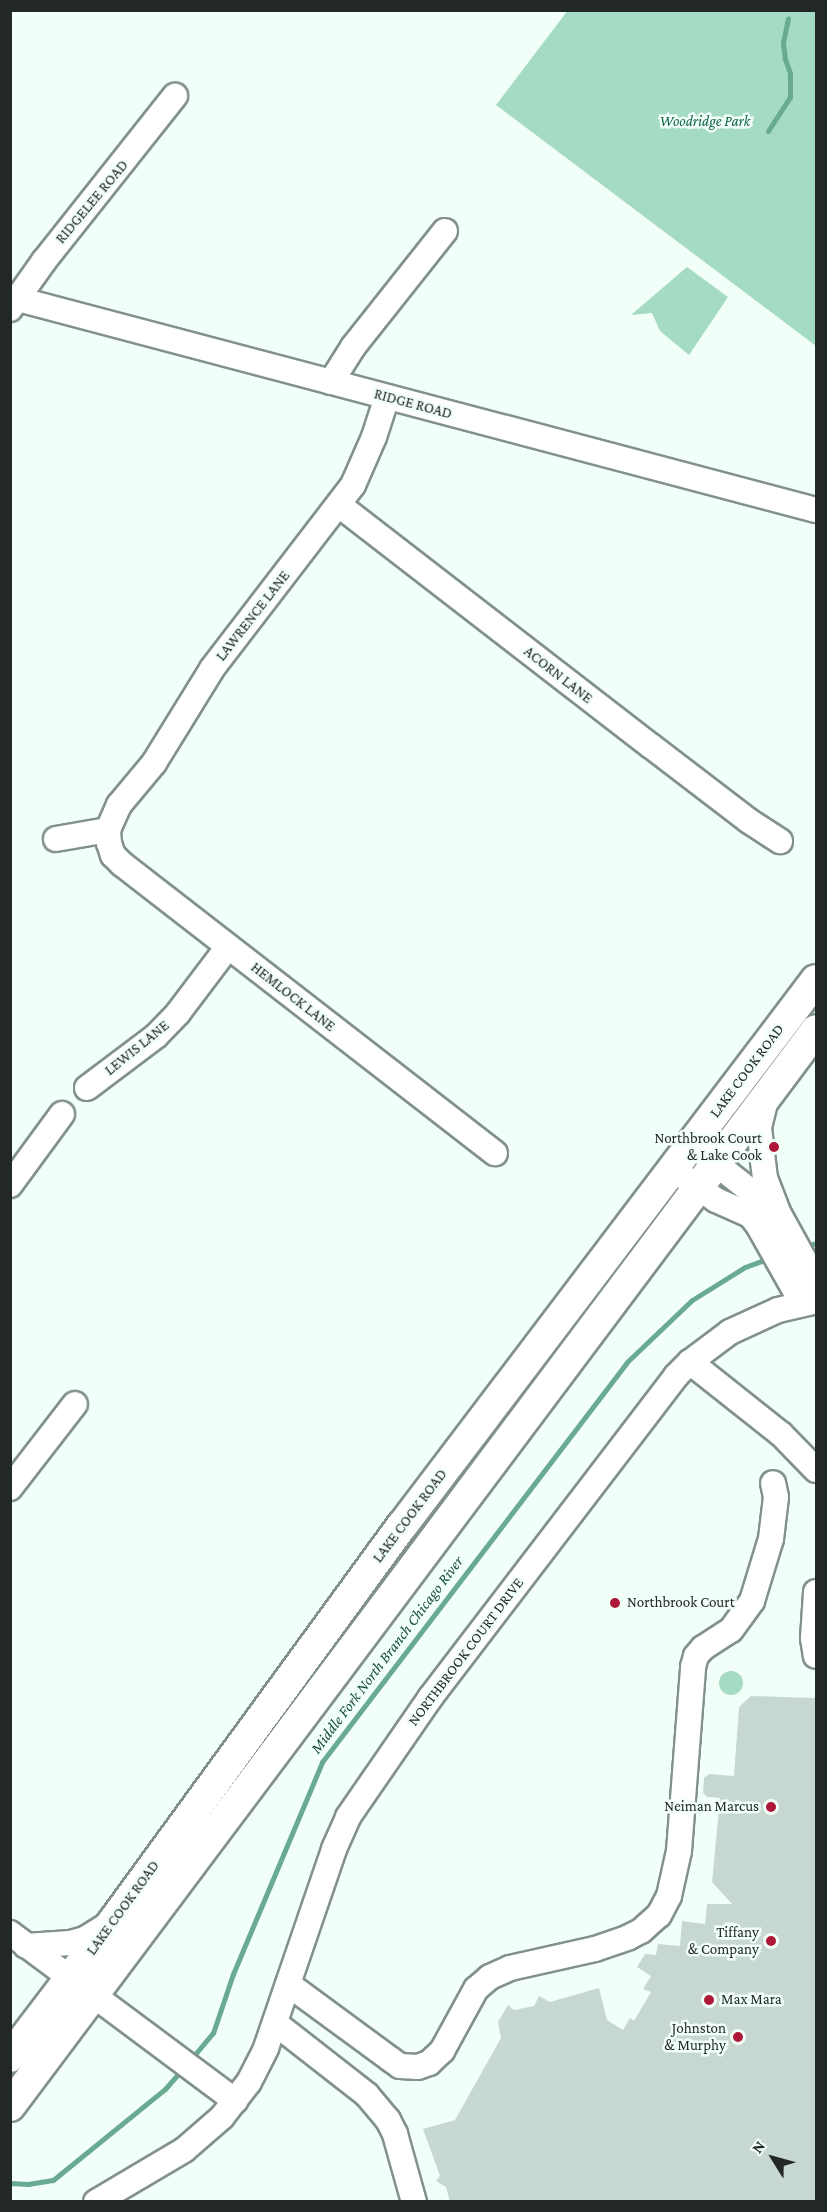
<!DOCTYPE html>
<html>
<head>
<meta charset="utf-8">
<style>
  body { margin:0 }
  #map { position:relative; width:827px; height:2212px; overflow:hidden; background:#f1fff8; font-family:"Crimson Pro",serif }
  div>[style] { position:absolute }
  .green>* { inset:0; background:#a5dbc4 }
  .round { border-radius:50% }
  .stream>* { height:5px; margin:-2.5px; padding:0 2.5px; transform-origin:2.5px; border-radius:2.5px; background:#69ab92 }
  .building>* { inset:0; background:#c7d8d1 }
  .roads { filter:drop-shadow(2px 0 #82928b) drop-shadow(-2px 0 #82928b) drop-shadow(0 2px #82928b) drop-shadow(0 -2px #82928b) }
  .minor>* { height:24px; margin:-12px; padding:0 12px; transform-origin:12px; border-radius:12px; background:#fff }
  .major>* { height:30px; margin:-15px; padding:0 15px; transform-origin:15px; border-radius:15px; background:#fff }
  .dots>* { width:16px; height:16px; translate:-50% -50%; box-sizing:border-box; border:3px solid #f1fff8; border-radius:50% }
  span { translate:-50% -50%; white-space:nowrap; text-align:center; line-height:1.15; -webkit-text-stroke:5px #f1fff8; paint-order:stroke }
  .park-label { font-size:15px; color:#10654c; font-style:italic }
  .street-label { font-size:15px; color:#222826 }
  .poi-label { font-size:15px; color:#222826 }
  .right { translate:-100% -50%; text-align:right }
  .left { translate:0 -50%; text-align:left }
  .water-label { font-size:16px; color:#1a503e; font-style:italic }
  .frame { position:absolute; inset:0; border:12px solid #222826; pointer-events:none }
  .north { position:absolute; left:743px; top:2128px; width:60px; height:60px; -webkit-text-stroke:4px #f1fff8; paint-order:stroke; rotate:307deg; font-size:16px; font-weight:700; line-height:24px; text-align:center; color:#222826 }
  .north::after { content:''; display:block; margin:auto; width:21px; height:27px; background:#222826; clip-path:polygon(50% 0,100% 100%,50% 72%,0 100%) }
</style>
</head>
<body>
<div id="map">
  <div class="green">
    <div style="clip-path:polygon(568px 10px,816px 11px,816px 346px,496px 105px)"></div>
    <div style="clip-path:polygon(687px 267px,728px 297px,689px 355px,660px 331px,652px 313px,631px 315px)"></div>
    <div class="round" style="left:719px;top:1671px;width:24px;height:24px"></div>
  </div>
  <div class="stream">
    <div style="left:768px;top:131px;width:40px;rotate:-57.1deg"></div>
    <div style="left:790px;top:97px;width:24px;rotate:-90deg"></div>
    <div style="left:790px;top:73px;width:15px;rotate:-110deg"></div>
    <div style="left:785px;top:59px;width:17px;rotate:-97deg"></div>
    <div style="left:783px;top:42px;width:24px;rotate:-78deg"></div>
    <div style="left:804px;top:1247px;width:13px;rotate:-18deg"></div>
    <div style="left:191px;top:2059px;width:34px;rotate:-50deg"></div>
    <div style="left:213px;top:2033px;width:62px;rotate:-71.3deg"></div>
    <div style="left:233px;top:1974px;width:230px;rotate:-67.2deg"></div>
    <div style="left:322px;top:1762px;width:504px;rotate:-52.65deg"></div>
    <div style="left:628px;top:1361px;width:88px;rotate:-43.6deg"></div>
    <div style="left:692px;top:1300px;width:62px;rotate:-31.9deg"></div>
    <div style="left:745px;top:1267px;width:27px;rotate:-20deg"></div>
    <div style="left:10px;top:2183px;width:18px;rotate:3deg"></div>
    <div style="left:28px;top:2184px;width:25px;rotate:-9deg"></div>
    <div style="left:53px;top:2180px;width:144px;rotate:-39.1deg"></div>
    <div style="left:165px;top:2089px;width:28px;rotate:-49deg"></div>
  </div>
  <div class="building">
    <div style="clip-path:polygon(751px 1696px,816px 1698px,816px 2202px,450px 2202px,446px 2187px,436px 2181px,440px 2176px,423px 2129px,455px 2120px,501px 2038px,498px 2022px,508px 2005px,514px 2010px,534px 2006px,539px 1996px,550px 2002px,599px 1988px,607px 2020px,623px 2030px,630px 2018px,634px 2021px,651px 1992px,643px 1989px,651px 1976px,637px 1967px,645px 1954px,656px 1955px,658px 1944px,680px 1946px,682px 1921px,705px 1924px,707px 1904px,732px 1904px,712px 1882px,720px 1798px,707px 1797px,703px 1793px,704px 1778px,709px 1774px,734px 1776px,739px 1707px)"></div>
  </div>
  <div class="roads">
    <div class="minor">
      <div style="left:10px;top:297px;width:834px;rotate:14.8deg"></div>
      <div style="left:10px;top:309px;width:59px;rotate:-54.7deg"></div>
      <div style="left:44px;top:261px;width:211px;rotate:-51.6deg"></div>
      <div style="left:331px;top:382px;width:41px;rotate:-57.8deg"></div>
      <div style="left:353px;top:347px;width:148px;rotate:-51.6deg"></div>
      <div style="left:387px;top:397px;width:42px;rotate:108deg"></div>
      <div style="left:374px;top:437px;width:52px;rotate:113.6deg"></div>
      <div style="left:353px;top:485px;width:232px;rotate:127.5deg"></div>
      <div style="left:212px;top:669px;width:110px;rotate:121.7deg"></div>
      <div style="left:154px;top:763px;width:55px;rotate:129.8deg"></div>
      <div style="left:119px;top:805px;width:27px;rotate:114deg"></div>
      <div style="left:108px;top:830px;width:13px;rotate:86deg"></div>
      <div style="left:109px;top:843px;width:13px;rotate:72deg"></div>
      <div style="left:113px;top:855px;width:13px;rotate:45deg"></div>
      <div style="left:122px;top:864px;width:472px;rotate:37.8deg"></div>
      <div style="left:339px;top:505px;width:394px;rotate:37.7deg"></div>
      <div style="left:651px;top:746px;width:123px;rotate:37.4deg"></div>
      <div style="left:749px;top:821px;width:37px;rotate:33deg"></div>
      <div style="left:56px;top:839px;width:53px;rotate:-9.8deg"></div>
      <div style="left:87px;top:1088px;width:86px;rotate:-37deg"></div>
      <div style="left:156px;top:1036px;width:32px;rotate:-46deg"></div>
      <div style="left:178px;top:1013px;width:83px;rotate:-52.9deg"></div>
      <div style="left:766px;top:1099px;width:30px;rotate:104deg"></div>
      <div style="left:759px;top:1128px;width:50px;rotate:83.2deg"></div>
      <div style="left:765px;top:1178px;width:39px;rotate:69deg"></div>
      <div style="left:779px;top:1214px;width:77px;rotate:61.1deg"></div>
      <div style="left:691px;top:1144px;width:110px;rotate:38.3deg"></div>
      <div style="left:673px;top:1169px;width:53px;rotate:35.8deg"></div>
      <div style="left:716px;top:1200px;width:37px;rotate:24deg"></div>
      <div style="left:750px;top:1215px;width:13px;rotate:51deg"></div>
      <div style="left:758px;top:1225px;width:90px;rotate:60.6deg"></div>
      <div style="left:10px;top:1185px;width:88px;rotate:-53.8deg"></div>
      <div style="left:690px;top:1362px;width:116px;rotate:38.4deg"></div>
      <div style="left:781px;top:1434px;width:50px;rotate:45.8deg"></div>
      <div style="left:10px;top:1488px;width:106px;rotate:-52.3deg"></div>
      <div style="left:816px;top:1592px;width:46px;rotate:93.7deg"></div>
      <div style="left:813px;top:1638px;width:18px;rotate:81deg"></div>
      <div style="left:10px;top:1933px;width:281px;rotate:36.7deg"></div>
      <div style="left:26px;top:1946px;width:44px;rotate:-3.9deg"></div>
      <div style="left:70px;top:1943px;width:16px;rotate:-15deg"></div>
      <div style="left:85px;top:1939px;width:28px;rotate:-32deg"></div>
      <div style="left:288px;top:1984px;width:127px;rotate:36.3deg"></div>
      <div style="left:390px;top:2059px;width:12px;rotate:35deg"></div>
      <div style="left:400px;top:2066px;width:18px;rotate:3deg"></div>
      <div style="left:418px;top:2067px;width:12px;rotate:-20deg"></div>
      <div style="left:429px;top:2063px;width:18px;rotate:-43deg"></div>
      <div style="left:442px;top:2051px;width:71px;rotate:-61.3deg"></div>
      <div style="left:476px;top:1989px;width:18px;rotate:-41deg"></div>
      <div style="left:490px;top:1977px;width:22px;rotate:-24deg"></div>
      <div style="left:510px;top:1968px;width:87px;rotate:-12.6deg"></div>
      <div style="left:595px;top:1949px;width:36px;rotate:-19deg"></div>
      <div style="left:629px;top:1937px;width:13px;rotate:-27deg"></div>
      <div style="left:641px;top:1931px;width:24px;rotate:-42deg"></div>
      <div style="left:659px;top:1915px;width:21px;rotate:-62deg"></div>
      <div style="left:669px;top:1896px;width:46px;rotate:-77.5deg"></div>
      <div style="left:679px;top:1851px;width:185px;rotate:-85.6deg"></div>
      <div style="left:693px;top:1667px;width:11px;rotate:-75deg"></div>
      <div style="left:696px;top:1656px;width:11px;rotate:-49deg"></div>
      <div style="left:703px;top:1648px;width:33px;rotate:-33deg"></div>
      <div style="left:731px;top:1630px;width:36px;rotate:-54deg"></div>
      <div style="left:752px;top:1601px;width:65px;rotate:-73deg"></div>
      <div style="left:771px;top:1539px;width:42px;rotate:-83.2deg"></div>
      <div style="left:776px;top:1497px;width:14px;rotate:-102deg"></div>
      <div style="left:275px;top:2023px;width:117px;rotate:38deg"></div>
      <div style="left:367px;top:2095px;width:33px;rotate:50deg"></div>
      <div style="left:388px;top:2120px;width:16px;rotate:63deg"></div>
      <div style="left:395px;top:2134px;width:71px;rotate:74.4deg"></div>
      <div style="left:96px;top:2202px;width:102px;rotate:-30.6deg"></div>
      <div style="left:184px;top:2150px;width:50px;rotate:-41deg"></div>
      <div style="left:222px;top:2117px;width:44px;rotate:-52.4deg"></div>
      <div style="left:249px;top:2082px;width:38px;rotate:-63deg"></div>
      <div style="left:266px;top:2048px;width:210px;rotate:-71.1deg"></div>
      <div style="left:334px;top:1849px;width:35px;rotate:-66deg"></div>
      <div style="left:348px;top:1817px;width:145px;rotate:-55.4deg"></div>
      <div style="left:430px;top:1698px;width:405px;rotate:-52.6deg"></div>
      <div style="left:676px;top:1376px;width:20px;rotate:-45deg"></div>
      <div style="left:690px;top:1362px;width:50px;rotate:-36.9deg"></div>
      <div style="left:730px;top:1332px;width:53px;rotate:-24.6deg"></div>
      <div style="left:778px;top:1310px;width:39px;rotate:-13deg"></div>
    </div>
    <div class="major">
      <div style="left:10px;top:2057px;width:173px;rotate:-52.7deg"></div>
      <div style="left:115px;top:1919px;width:487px;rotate:-53.9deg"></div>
      <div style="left:402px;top:1526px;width:685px;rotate:-52.83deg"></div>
      <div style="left:10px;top:2106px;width:1344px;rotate:-53.16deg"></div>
    </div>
  </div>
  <div class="dots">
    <div style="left:774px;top:1147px;background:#ad1837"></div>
    <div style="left:615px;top:1603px;background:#ad1837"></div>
    <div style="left:771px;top:1807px;background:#ad1837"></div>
    <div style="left:771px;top:1941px;background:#ad1837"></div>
    <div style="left:709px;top:2000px;background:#ad1837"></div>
    <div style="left:738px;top:2037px;background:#ad1837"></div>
  </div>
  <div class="park-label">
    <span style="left:705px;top:122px">Woodridge Park</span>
  </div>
  <div class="street-label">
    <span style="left:92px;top:202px;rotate:-50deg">RIDGELEE ROAD</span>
    <span style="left:413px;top:404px;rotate:15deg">RIDGE ROAD</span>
    <span style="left:253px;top:616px;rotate:-52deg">LAWRENCE LANE</span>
    <span style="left:558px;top:675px;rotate:38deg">ACORN LANE</span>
    <span style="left:293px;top:997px;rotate:38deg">HEMLOCK LANE</span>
    <span style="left:137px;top:1048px;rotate:-39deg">LEWIS LANE</span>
    <span style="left:747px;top:1071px;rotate:-53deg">LAKE COOK ROAD</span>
    <span style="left:410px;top:1516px;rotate:-53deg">LAKE COOK ROAD</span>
    <span style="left:466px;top:1652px;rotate:-53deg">NORTHBROOK COURT DRIVE</span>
    <span style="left:123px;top:1908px;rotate:-54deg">LAKE COOK ROAD</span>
  </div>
  <div class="poi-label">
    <span class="right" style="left:762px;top:1147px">Northbrook Court<br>&amp; Lake Cook</span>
    <span class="left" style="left:627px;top:1603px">Northbrook Court</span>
    <span class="right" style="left:759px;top:1807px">Neiman Marcus</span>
    <span class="right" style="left:759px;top:1941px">Tiffany<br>&amp; Company</span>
    <span class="left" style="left:721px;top:2000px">Max Mara</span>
    <span class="right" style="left:726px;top:2037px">Johnston<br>&amp; Murphy</span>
  </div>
  <div class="water-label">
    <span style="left:387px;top:1655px;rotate:-53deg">Middle Fork North Branch Chicago River</span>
  </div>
  <div class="frame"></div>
  <div class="north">N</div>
</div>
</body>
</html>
